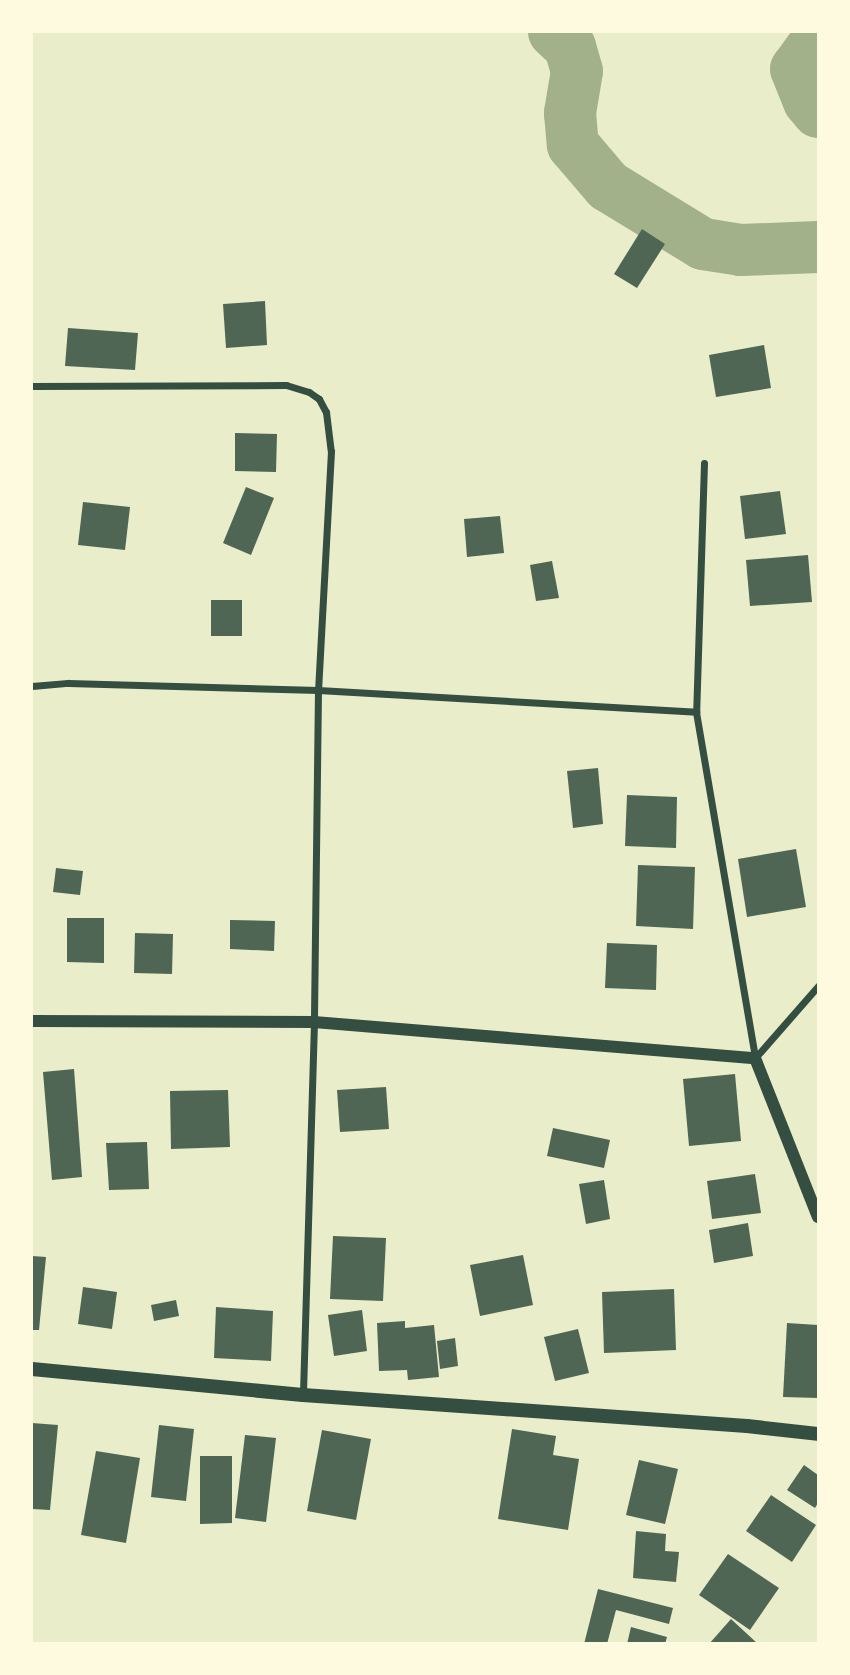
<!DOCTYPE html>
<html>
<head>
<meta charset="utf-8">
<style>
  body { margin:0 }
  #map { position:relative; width:850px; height:1675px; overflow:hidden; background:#e9edc9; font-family:Roboto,sans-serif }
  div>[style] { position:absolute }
  .river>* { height:52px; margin:-26px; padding:0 26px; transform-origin:26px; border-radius:26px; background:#a3b18a }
  .building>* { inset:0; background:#4f6655 }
  .minor>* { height:7px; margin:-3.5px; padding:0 3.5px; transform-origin:3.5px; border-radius:3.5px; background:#344e41 }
  .tertiary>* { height:12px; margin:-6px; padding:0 6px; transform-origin:6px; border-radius:6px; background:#344e41 }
  .secondary>* { height:14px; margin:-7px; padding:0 7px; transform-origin:7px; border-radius:7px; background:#344e41 }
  span { translate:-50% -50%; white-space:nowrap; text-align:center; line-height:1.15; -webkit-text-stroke:5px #fefae0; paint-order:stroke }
  .frame { position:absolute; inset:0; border:33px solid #fefae0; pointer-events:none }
</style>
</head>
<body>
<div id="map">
  <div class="river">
    <div style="left:554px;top:32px;width:22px;rotate:43deg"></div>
    <div style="left:570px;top:47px;width:25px;rotate:74deg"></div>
    <div style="left:577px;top:71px;width:43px;rotate:99.5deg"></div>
    <div style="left:570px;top:113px;width:32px;rotate:85deg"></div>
    <div style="left:573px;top:145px;width:54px;rotate:49.5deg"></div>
    <div style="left:608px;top:186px;width:111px;rotate:31.4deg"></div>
    <div style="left:703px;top:244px;width:38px;rotate:9deg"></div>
    <div style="left:741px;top:250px;width:77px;rotate:-2.2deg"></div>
    <div style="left:818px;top:39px;width:37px;rotate:126deg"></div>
    <div style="left:796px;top:69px;width:35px;rotate:68deg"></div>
    <div style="left:809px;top:101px;width:14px;rotate:51deg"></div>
  </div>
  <div class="building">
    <div style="clip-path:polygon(642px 229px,665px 244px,637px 288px,614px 274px)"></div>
    <div style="clip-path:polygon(265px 301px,267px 345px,226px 348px,223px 304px)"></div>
    <div style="clip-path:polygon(68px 328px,138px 333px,135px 370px,65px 366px)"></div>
    <div style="clip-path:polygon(764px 345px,771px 388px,716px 397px,709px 355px)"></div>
    <div style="clip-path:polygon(235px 433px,277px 434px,276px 472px,235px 471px)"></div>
    <div style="clip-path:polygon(246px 487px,274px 498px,251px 555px,223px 543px)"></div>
    <div style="clip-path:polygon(780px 491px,786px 534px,745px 539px,740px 496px)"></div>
    <div style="clip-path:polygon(83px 502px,130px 507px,125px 550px,78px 545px)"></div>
    <div style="clip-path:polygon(500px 516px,504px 553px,467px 557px,464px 519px)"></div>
    <div style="clip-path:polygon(808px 555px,812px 602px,750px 606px,746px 560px)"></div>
    <div style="clip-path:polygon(552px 561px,559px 598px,536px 601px,530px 565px)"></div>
    <div style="clip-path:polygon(211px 600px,242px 600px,242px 636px,211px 636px)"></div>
    <div style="clip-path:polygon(598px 768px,603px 824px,573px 828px,567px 771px)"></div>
    <div style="clip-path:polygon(627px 795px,677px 797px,676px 848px,625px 846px)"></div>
    <div style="clip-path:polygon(796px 849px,806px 907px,747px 917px,738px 859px)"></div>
    <div style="clip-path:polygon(638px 865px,695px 867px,693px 929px,636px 926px)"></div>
    <div style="clip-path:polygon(56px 868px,83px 871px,80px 895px,53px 892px)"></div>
    <div style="clip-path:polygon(67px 918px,104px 918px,104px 963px,67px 962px)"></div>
    <div style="clip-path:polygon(230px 920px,275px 921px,274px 951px,230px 949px)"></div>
    <div style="clip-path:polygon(135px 933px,173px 934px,172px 974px,134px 973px)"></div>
    <div style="clip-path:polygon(607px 943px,657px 945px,656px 990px,605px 988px)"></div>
    <div style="clip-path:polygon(74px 1069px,82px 1177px,52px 1180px,43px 1072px)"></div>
    <div style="clip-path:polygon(735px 1074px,741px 1141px,689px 1146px,683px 1079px)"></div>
    <div style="clip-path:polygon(386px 1087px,389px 1129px,340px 1132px,337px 1090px)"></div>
    <div style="clip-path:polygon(228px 1090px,230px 1147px,171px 1149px,170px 1091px)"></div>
    <div style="clip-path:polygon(553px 1128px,610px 1140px,604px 1168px,547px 1156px)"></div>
    <div style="clip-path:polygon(147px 1142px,149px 1189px,109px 1190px,106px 1143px)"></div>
    <div style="clip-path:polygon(755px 1174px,761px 1213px,712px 1219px,707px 1181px)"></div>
    <div style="clip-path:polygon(604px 1180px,610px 1219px,586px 1224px,579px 1184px)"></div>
    <div style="clip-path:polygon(748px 1223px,753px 1256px,714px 1263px,709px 1230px)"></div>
    <div style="clip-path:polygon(333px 1236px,386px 1238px,383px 1301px,330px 1299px)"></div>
    <div style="clip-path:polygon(523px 1255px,533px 1305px,480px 1316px,470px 1265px)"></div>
    <div style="clip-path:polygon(32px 1256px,46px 1257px,39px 1330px,32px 1330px)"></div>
    <div style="clip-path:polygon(83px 1287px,117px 1292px,112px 1329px,78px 1324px)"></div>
    <div style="clip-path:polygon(674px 1289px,676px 1350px,604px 1353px,602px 1292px)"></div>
    <div style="clip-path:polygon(176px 1300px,179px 1316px,154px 1321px,151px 1305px)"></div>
    <div style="clip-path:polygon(216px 1307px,273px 1311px,271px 1361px,214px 1358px)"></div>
    <div style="clip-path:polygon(362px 1310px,367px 1351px,334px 1356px,328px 1315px)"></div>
    <div style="clip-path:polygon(405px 1321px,405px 1328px,434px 1325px,439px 1377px,408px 1380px,407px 1370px,379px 1371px,377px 1323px)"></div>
    <div style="clip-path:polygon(787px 1323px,818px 1325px,818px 1398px,783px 1397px)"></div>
    <div style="clip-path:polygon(578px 1329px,589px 1373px,555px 1381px,544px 1337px)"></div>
    <div style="clip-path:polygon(455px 1338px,458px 1366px,440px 1369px,437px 1341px)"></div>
    <div style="clip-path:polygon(32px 1423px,58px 1425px,50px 1510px,32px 1509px)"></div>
    <div style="clip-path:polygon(159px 1425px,194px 1429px,186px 1501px,151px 1497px)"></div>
    <div style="clip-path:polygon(512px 1429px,556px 1436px,553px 1455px,579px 1459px,568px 1530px,498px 1519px)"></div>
    <div style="clip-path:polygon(322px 1430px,371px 1439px,356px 1520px,307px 1511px)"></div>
    <div style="clip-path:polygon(245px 1435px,276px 1438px,266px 1522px,235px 1518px)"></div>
    <div style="clip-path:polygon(96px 1451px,140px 1458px,126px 1543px,81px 1535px)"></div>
    <div style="clip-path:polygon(200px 1456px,232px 1456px,232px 1523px,200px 1524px)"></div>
    <div style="clip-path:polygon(639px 1460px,678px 1469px,665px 1524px,626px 1515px)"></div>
    <div style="clip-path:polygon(804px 1465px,818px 1475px,818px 1503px,815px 1508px,787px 1490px)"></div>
    <div style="clip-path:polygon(771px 1495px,816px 1525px,792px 1562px,746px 1531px)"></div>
    <div style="clip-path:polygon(636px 1531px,666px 1534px,665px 1551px,679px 1552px,676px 1582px,633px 1578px)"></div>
    <div style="clip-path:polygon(728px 1554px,779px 1588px,750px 1630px,699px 1595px)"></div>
    <div style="clip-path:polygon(598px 1589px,673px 1608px,669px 1624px,616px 1610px,607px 1644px,584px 1644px)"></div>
    <div style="clip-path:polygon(731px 1619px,758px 1644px,709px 1644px)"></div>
    <div style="clip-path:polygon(631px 1627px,667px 1637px,665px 1644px,627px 1644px)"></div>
  </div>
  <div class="minor">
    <div style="left:32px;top:386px;width:254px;rotate:-0.2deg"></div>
    <div style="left:286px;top:385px;width:24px;rotate:17deg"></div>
    <div style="left:309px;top:392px;width:12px;rotate:35deg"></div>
    <div style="left:319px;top:399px;width:15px;rotate:62deg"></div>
    <div style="left:326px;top:412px;width:39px;rotate:83deg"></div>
    <div style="left:331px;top:451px;width:239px;rotate:93.1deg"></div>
    <div style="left:318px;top:690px;width:332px;rotate:90.7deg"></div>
    <div style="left:314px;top:1022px;width:373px;rotate:91.7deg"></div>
    <div style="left:704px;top:463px;width:249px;rotate:91.8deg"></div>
    <div style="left:696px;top:712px;width:351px;rotate:80.3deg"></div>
    <div style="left:32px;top:686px;width:36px;rotate:-5deg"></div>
    <div style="left:68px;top:683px;width:250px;rotate:1.6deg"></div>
    <div style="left:318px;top:690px;width:379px;rotate:3.3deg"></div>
    <div style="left:755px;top:1058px;width:96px;rotate:-48.8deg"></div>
  </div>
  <div class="tertiary">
    <div style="left:32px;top:1021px;width:282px;rotate:0.2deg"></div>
    <div style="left:314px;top:1022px;width:442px;rotate:4.7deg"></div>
    <div style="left:755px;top:1058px;width:171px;rotate:68.4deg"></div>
  </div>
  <div class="secondary">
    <div style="left:32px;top:1369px;width:272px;rotate:5.5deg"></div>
    <div style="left:303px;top:1395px;width:445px;rotate:4deg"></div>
    <div style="left:747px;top:1426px;width:71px;rotate:6.4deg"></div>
  </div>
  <div class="frame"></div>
</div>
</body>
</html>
